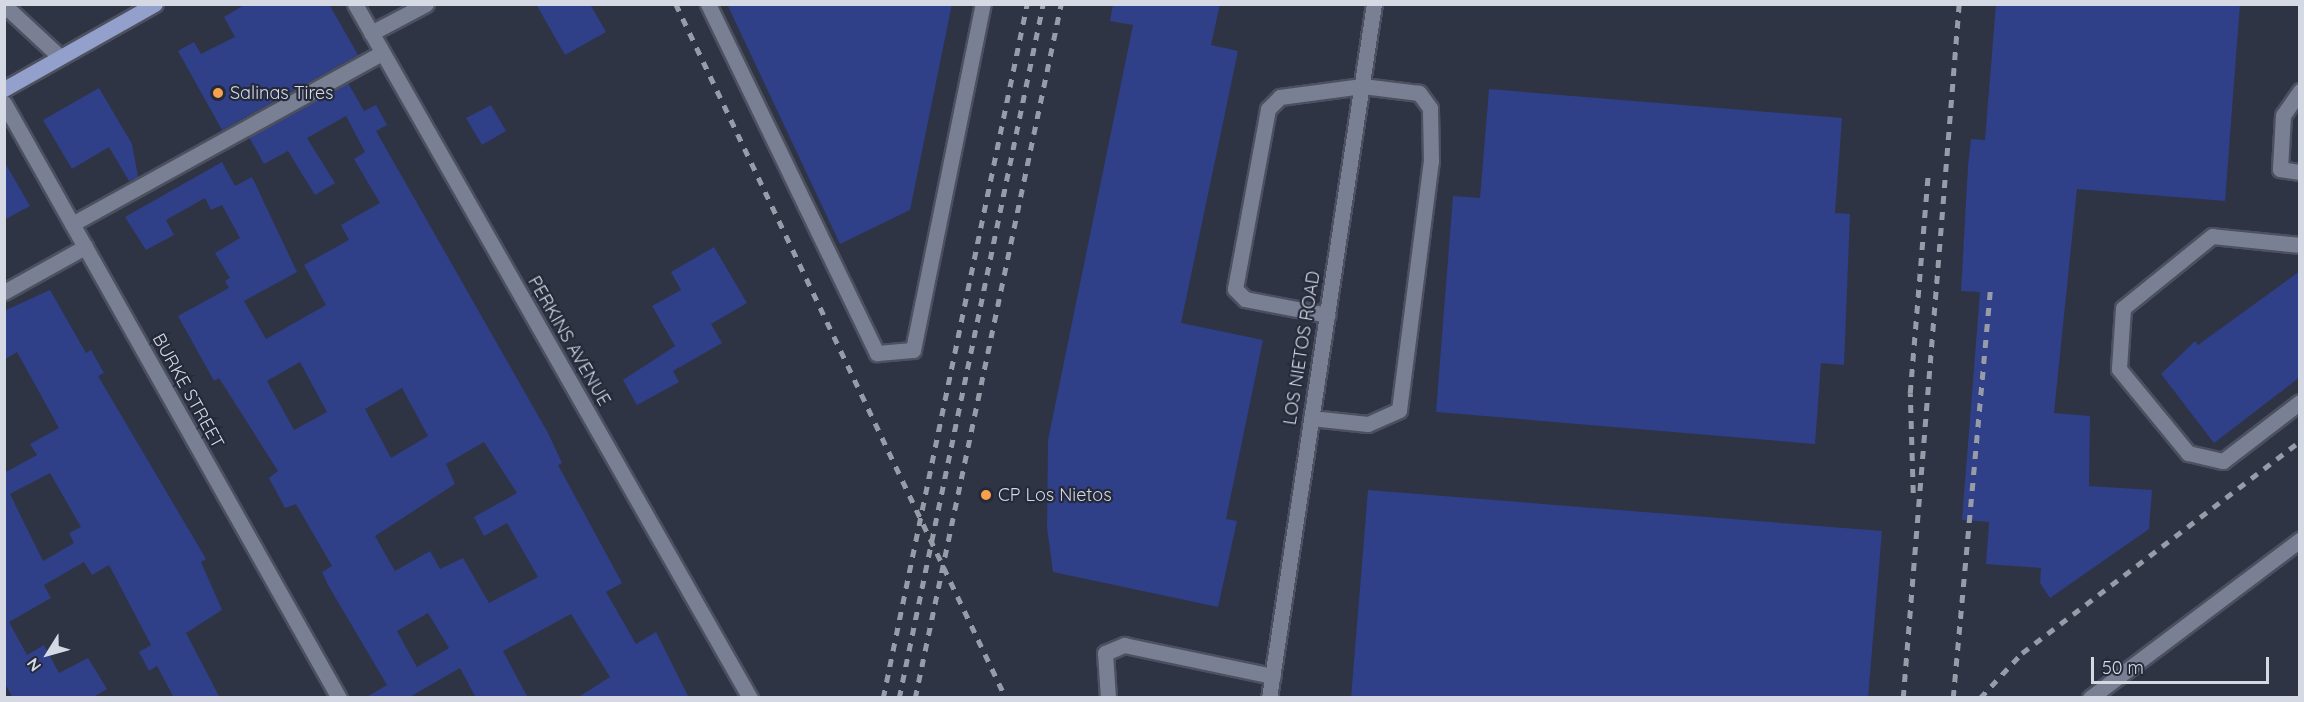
<!DOCTYPE html>
<html>
<head>
<meta charset="utf-8">
<style>
  body { margin:0 }
  #map { position:relative; width:2304px; height:702px; overflow:hidden; background:#2e3444; font-family:Quicksand,sans-serif }
  div>[style] { position:absolute }
  .building>* { inset:0; background:#2f3f88 }
  .roads { filter:drop-shadow(2px 0 #4c505f) drop-shadow(-2px 0 #4c505f) drop-shadow(0 2px #4c505f) drop-shadow(0 -2px #4c505f) }
  .minor>* { height:15px; margin:-7.5px; padding:0 7.5px; transform-origin:7.5px; border-radius:7.5px; background:#7a8094 }
  .major>* { height:15px; margin:-7.5px; padding:0 7.5px; transform-origin:7.5px; border-radius:7.5px; background:#93a0cc }
  .rail>* { height:4.5px; margin-top:-2.25px; transform-origin:0; background:repeating-linear-gradient(90deg,#989ca9 0 8px,transparent 0 16px) }
  .dots>* { width:16px; height:16px; translate:-50% -50%; box-sizing:border-box; border:3px solid #252a3a; border-radius:50% }
  span { translate:-50% -50%; white-space:nowrap; text-align:center; line-height:1.15; -webkit-text-stroke:4.5px #252a3a; paint-order:stroke }
  .poi-label { font-size:18px; color:#d5d9e4 }
  .left { translate:0 -50%; text-align:left }
  .street-label { font-size:18px; color:#d5d9e4 }
  .frame { position:absolute; inset:0; border:6px solid #d5d9e4; pointer-events:none }
  .north { position:absolute; left:18px; top:624px; width:60px; height:60px; -webkit-text-stroke:4px #252a3a; paint-order:stroke; rotate:233deg; font-size:16px; font-weight:700; line-height:24px; text-align:center; color:#d5d9e4 }
  .north::after { content:''; display:block; margin:auto; width:21px; height:27px; background:#d5d9e4; clip-path:polygon(50% 0,100% 100%,50% 72%,0 100%) }
  .scale { position:absolute; left:2091px; top:657px; width:178px; height:27px; box-sizing:border-box; border:3px solid #d5d9e4; border-top:0; padding-left:8px; font-size:18px; line-height:21px; white-space:nowrap; color:#d5d9e4; -webkit-text-stroke:4px #252a3a; paint-order:stroke }
</style>
</head>
<body>
<div id="map">
  <div class="building">
    <div style="clip-path:polygon(246px 4px,329px 4px,358px 55px,222px 130px,178px 51px,194px 42px,201px 54px,235px 37px,224px 17px)"></div>
    <div style="clip-path:polygon(536px 4px,590px 4px,606px 32px,565px 55px)"></div>
    <div style="clip-path:polygon(727px 4px,952px 4px,910px 210px,840px 244px)"></div>
    <div style="clip-path:polygon(1113px 4px,1220px 4px,1211px 45px,1238px 51px,1181px 323px,1263px 340px,1226px 519px,1237px 521px,1218px 607px,1053px 572px,1047px 527px,1048px 440px,1133px 25px,1110px 21px)"></div>
    <div style="clip-path:polygon(1996px 4px,2240px 4px,2225px 201px,2077px 189px,2054px 413px,2090px 416px,2089px 486px,2152px 490px,2149px 529px,2050px 598px,2040px 583px,2041px 568px,1986px 564px,1989px 522px,1962px 520px,1980px 292px,1961px 291px,1968px 166px,1971px 139px,1985px 140px)"></div>
    <div style="clip-path:polygon(evenodd,348px 83px,364px 111px,376px 105px,387px 125px,376px 131px,548px 433px,562px 463px,558px 465px,622px 583px,606px 592px,636px 644px,656px 632px,689px 698px,577px 698px,610px 677px,571px 614px,503px 651px,528px 698px,476px 698px,460px 668px,408px 698px,365px 698px,387px 685px,328px 585px,322px 572px,332px 566px,296px 504px,285px 508px,269px 478px,278px 471px,219px 378px,214px 381px,178px 316px,229px 288px,225px 281px,230px 278px,215px 253px,240px 238px,222px 205px,211px 210px,205px 198px,166px 220px,174px 235px,146px 250px,125px 217px,222px 162px,235px 186px,252px 177px,297px 272px,244px 301px,266px 339px,326px 305px,304px 265px,349px 240px,341px 225px,380px 203px,354px 159px,365px 152px,346px 116px,307px 138px,335px 183px,315px 195px,288px 151px,264px 164px,249px 137px,348px 83px,300px 362px,327px 412px,294px 430px,267px 381px,300px 362px,348px 83px,402px 388px,428px 436px,391px 458px,365px 409px,402px 388px,348px 83px,484px 442px,517px 493px,474px 517px,484px 536px,507px 523px,538px 577px,489px 603px,463px 558px,440px 569px,430px 551px,395px 571px,375px 536px,455px 484px,446px 464px,484px 442px,348px 83px,428px 613px,449px 648px,417px 667px,397px 631px,428px 613px)"></div>
    <div style="clip-path:polygon(99px 88px,132px 144px,138px 177px,129px 181px,109px 147px,72px 169px,43px 120px)"></div>
    <div style="clip-path:polygon(1489px 89px,1842px 118px,1835px 213px,1850px 214px,1844px 365px,1821px 363px,1815px 444px,1436px 412px,1453px 196px,1480px 198px)"></div>
    <div style="clip-path:polygon(491px 105px,506px 131px,482px 145px,466px 118px)"></div>
    <div style="clip-path:polygon(4px 161px,30px 206px,4px 220px)"></div>
    <div style="clip-path:polygon(714px 247px,747px 303px,711px 324px,722px 343px,673px 371px,679px 382px,637px 405px,623px 380px,675px 346px,652px 306px,681px 290px,671px 272px)"></div>
    <div style="clip-path:polygon(2300px 271px,2300px 377px,2214px 443px,2161px 374px,2195px 341px,2198px 345px)"></div>
    <div style="clip-path:polygon(evenodd,50px 290px,86px 353px,91px 350px,104px 373px,98px 376px,206px 559px,201px 562px,222px 610px,186px 633px,220px 698px,174px 698px,157px 666px,149px 671px,139px 652px,151px 645px,109px 565px,92px 575px,84px 562px,44px 585px,51px 598px,9px 622px,27px 655px,44px 645px,59px 673px,88px 658px,107px 689px,92px 698px,13px 698px,4px 682px,4px 473px,37px 455px,30px 444px,59px 428px,17px 352px,4px 360px,4px 311px,50px 290px,50px 473px,81px 527px,69px 533px,74px 543px,43px 561px,10px 494px,50px 473px)"></div>
    <div style="clip-path:polygon(1368px 490px,1882px 531px,1868px 698px,1351px 698px)"></div>
  </div>
  <div class="roads">
    <div class="minor">
      <div style="left:355px;top:4px;width:799px;rotate:60.35deg"></div>
      <div style="left:708px;top:4px;width:388px;rotate:64.2deg"></div>
      <div style="left:877px;top:353px;width:36px;rotate:-5deg"></div>
      <div style="left:913px;top:350px;width:353px;rotate:-78.6deg"></div>
      <div style="left:4px;top:5px;width:76px;rotate:42.9deg"></div>
      <div style="left:371px;top:33px;width:62px;rotate:-27.8deg"></div>
      <div style="left:2300px;top:91px;width:29px;rotate:125deg"></div>
      <div style="left:2283px;top:115px;width:54px;rotate:93.2deg"></div>
      <div style="left:2280px;top:169px;width:20px;rotate:9deg"></div>
      <div style="left:4px;top:103px;width:683px;rotate:60.62deg"></div>
      <div style="left:72px;top:224px;width:354px;rotate:-28.9deg"></div>
      <div style="left:2300px;top:245px;width:88px;rotate:-174.2deg"></div>
      <div style="left:2212px;top:236px;width:114px;rotate:141deg"></div>
      <div style="left:2123px;top:308px;width:61px;rotate:93.8deg"></div>
      <div style="left:2119px;top:369px;width:109px;rotate:50.6deg"></div>
      <div style="left:2188px;top:453px;width:36px;rotate:13deg"></div>
      <div style="left:2223px;top:461px;width:97px;rotate:-37.5deg"></div>
      <div style="left:4px;top:292px;width:93px;rotate:-29.1deg"></div>
      <div style="left:1311px;top:418px;width:57px;rotate:6deg"></div>
      <div style="left:1368px;top:424px;width:34px;rotate:-24deg"></div>
      <div style="left:1399px;top:410px;width:251px;rotate:-82.7deg"></div>
      <div style="left:1431px;top:161px;width:53px;rotate:-91.1deg"></div>
      <div style="left:1430px;top:108px;width:19px;rotate:-126deg"></div>
      <div style="left:1419px;top:93px;width:57px;rotate:-173deg"></div>
      <div style="left:1362px;top:86px;width:83px;rotate:172.4deg"></div>
      <div style="left:1280px;top:97px;width:17px;rotate:135deg"></div>
      <div style="left:1268px;top:109px;width:183px;rotate:100.4deg"></div>
      <div style="left:1235px;top:289px;width:14px;rotate:45deg"></div>
      <div style="left:1245px;top:299px;width:84px;rotate:11deg"></div>
      <div style="left:1108px;top:698px;width:45px;rotate:-93.8deg"></div>
      <div style="left:1105px;top:653px;width:21px;rotate:-23deg"></div>
      <div style="left:1124px;top:645px;width:152px;rotate:11.8deg"></div>
      <div style="left:1269px;top:698px;width:702px;rotate:-81.4deg"></div>
      <div style="left:2090px;top:698px;width:263px;rotate:-37deg"></div>
    </div>
    <div class="major">
      <div style="left:4px;top:89px;width:173px;rotate:-29.4deg"></div>
    </div>
  </div>
  <div class="rail">
    <div style="left:676px;top:4px;width:768px;rotate:64.57deg"></div>
    <div style="left:1913px;top:493px;width:100px;rotate:-91.7deg"></div>
    <div style="left:1910px;top:393px;width:218px;rotate:-85.3deg"></div>
    <div style="left:883px;top:698px;width:709px;rotate:-78.28deg"></div>
    <div style="left:899px;top:698px;width:709px;rotate:-78.28deg"></div>
    <div style="left:915px;top:698px;width:709px;rotate:-78.12deg"></div>
    <div style="left:1903px;top:698px;width:696px;rotate:-85.39deg"></div>
    <div style="left:1953px;top:698px;width:412px;rotate:-84.8deg"></div>
    <div style="left:1980px;top:698px;width:62px;rotate:-47deg"></div>
    <div style="left:2022px;top:653px;width:350px;rotate:-37.3deg"></div>
  </div>
  <div class="dots">
    <div style="left:218px;top:93px;background:#f9a04c"></div>
    <div style="left:986px;top:495px;background:#f9a04c"></div>
  </div>
  <div class="poi-label">
    <span class="left" style="left:230px;top:93px">Salinas Tires</span>
    <span class="left" style="left:998px;top:495px">CP Los Nietos</span>
  </div>
  <div class="street-label">
    <span style="left:569px;top:341px;rotate:60deg">PERKINS AVENUE</span>
    <span style="left:1302px;top:348px;rotate:-81deg">LOS NIETOS ROAD</span>
    <span style="left:188px;top:391px;rotate:61deg">BURKE STREET</span>
  </div>
  <div class="frame"></div>
  <div class="north">N</div>
  <div class="scale">50 m</div>
</div>
</body>
</html>
